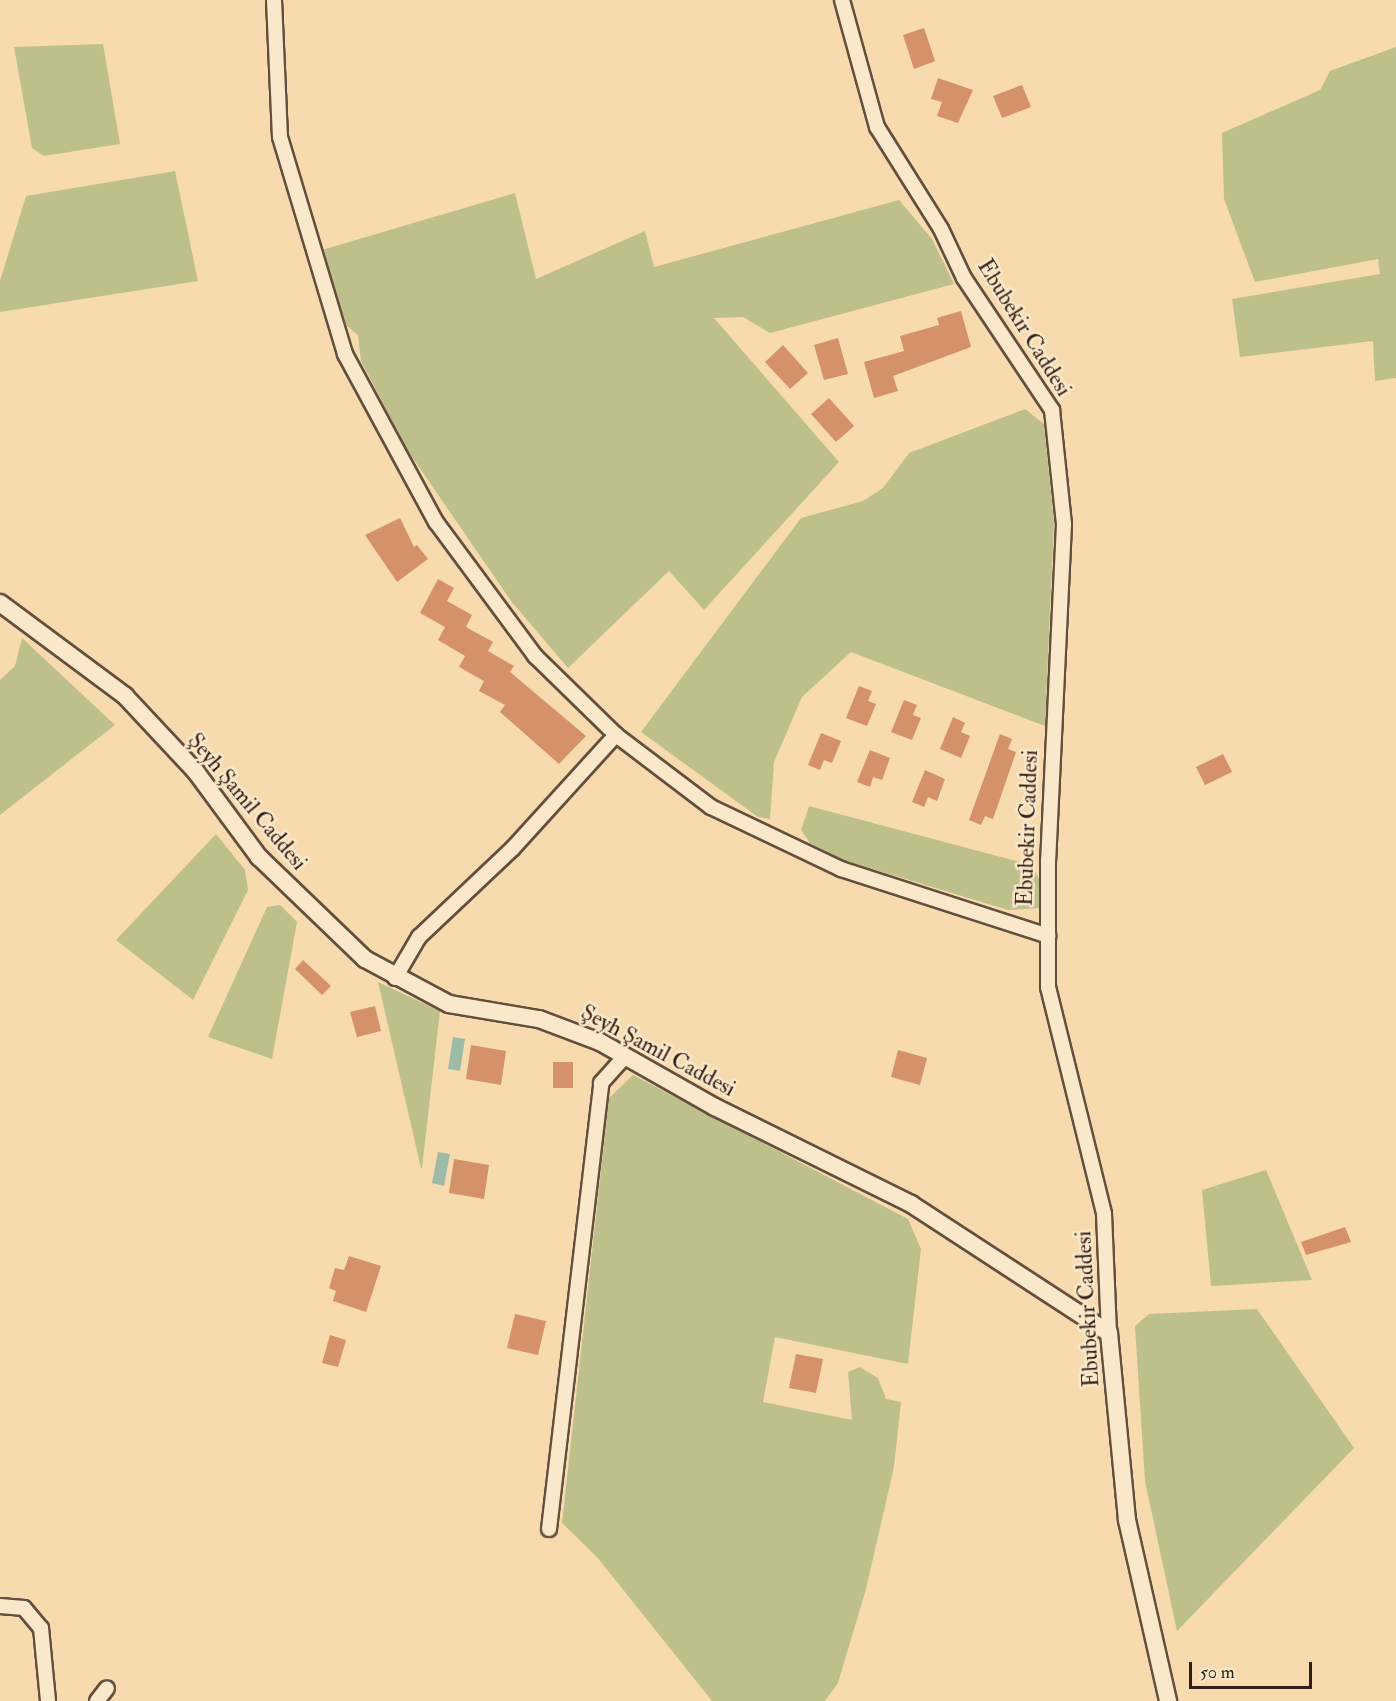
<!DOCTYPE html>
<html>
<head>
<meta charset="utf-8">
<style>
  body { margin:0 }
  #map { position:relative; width:1396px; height:1701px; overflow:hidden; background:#f7dbae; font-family:"IM FELL Double Pica",serif }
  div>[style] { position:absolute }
  .green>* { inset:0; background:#bdc08a }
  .water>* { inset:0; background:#9ebba7 }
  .building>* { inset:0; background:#d5916a }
  .roads { filter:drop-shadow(2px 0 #644e3d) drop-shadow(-2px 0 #644e3d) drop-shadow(0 2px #644e3d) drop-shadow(0 -2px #644e3d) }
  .minor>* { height:14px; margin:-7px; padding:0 7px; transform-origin:7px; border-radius:7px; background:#fae8ca }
  .tertiary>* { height:16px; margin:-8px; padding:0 8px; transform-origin:8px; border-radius:8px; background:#fae8ca }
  span { translate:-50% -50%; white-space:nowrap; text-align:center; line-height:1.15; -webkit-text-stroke:5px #fae8ca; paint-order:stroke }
  .street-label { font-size:22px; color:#331f17 }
  .scale { position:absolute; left:1189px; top:1662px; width:123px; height:27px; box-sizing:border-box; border:3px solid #331f17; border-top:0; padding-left:8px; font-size:18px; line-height:21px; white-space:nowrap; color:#331f17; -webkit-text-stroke:4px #fae8ca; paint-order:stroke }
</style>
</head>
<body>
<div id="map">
  <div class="green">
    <div style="clip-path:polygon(103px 44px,120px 144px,44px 156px,32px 148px,14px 47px)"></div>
    <div style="clip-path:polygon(1396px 47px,1396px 378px,1375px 381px,1373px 341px,1240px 357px,1232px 299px,1380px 274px,1378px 259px,1255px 282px,1224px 199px,1222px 133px,1320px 90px,1330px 71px)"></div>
    <div style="clip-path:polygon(175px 171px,198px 281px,0 312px,0 281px,26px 196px)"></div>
    <div style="clip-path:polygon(515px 193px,536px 279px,645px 231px,654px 267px,899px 200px,932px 239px,954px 284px,770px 333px,743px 317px,714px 318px,839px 462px,704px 610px,669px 571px,568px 668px,511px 601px,408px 451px,361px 361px,358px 335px,347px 326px,322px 250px)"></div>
    <div style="clip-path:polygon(1025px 409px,1044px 424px,1054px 521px,1045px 726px,851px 652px,802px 697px,774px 762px,770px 819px,758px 817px,641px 732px,801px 518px,863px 501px,883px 488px,909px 453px)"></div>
    <div style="clip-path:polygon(22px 638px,115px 725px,0 815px,0 680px,15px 666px)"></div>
    <div style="clip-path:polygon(809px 806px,1031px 865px,1042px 883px,1040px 908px,1008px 910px,843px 860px,810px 843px,801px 830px)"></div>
    <div style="clip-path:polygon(216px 834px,245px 870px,248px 890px,193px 1000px,116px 940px)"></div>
    <div style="clip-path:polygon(280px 905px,297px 922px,272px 1059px,208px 1037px,267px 907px)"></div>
    <div style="clip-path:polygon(378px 982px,440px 1011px,422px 1168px,421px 1168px)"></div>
    <div style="clip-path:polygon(633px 1075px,908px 1219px,921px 1249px,908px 1364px,775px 1337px,763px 1402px,852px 1420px,848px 1372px,860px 1367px,878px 1378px,886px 1399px,901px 1402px,894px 1467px,866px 1589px,838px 1683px,825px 1701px,712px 1701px,597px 1557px,562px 1523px,609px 1098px)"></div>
    <div style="clip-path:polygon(1266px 1170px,1312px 1280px,1211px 1286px,1202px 1190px)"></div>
    <div style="clip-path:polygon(1257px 1309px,1354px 1448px,1177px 1631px,1145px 1481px,1135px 1326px,1149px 1314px)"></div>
  </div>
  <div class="water">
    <div style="clip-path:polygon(453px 1037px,465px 1039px,460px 1071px,448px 1069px)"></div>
    <div style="clip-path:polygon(438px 1152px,450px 1154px,444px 1186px,432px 1183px)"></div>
  </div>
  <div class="building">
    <div style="clip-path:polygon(924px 28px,935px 61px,914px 69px,903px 35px)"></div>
    <div style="clip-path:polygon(938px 78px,973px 90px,958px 123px,937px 116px,942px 102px,931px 99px)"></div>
    <div style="clip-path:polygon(1022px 85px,1031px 107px,1002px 118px,993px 96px)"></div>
    <div style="clip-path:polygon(961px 311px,971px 347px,893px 376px,898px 391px,874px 398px,864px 362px,904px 351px,900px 336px,939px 325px,937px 318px)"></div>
    <div style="clip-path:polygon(838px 338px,848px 374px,824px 380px,814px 345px)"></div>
    <div style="clip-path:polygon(783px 345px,808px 373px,790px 389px,765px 362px)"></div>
    <div style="clip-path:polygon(829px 398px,854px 426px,836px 442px,811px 414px)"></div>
    <div style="clip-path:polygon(400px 518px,414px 547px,417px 545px,428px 559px,397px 582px,365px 535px)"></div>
    <div style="clip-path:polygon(438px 579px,454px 588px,447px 601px,472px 615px,466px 627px,493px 642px,488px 651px,514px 666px,510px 672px,586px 736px,559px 764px,500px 712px,505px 705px,479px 691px,484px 681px,459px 667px,465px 656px,438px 640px,445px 627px,420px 613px)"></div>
    <div style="clip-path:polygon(859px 686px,872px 691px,868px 701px,876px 704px,867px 726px,846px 718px)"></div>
    <div style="clip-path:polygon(904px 700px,917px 705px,913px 715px,921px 718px,912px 740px,891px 732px)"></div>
    <div style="clip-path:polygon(953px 717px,965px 723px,961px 732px,970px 736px,961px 758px,940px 749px)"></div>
    <div style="clip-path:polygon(821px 733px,841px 741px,832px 763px,824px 760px,820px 770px,808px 765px)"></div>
    <div style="clip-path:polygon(1000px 734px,1012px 739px,1008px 749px,1016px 752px,993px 819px,985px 816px,981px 825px,969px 820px)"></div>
    <div style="clip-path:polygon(870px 750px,890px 758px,882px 780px,873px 777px,870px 787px,857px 782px)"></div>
    <div style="clip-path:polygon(1223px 754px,1232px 772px,1205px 785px,1196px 767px)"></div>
    <div style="clip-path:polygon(925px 770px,945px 779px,937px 801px,928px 797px,924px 807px,912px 802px)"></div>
    <div style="clip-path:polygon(303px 960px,331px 986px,322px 995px,295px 969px)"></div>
    <div style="clip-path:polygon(375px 1006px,381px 1031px,357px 1037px,350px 1012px)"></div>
    <div style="clip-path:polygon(471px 1045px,506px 1051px,501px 1085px,466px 1079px)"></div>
    <div style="clip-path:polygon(898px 1050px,927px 1058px,920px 1085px,891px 1077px)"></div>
    <div style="clip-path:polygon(553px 1062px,573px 1062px,573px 1088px,553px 1088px)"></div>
    <div style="clip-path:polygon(454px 1159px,489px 1165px,484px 1199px,449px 1193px)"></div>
    <div style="clip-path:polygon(1345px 1227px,1351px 1242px,1306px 1255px,1301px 1242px)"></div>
    <div style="clip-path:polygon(349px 1256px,381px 1266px,366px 1312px,333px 1301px,336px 1291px,329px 1288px,335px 1268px,344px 1270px)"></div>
    <div style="clip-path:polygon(515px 1314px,546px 1321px,538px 1355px,507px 1348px)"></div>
    <div style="clip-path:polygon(330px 1335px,346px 1340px,338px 1367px,322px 1363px)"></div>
    <div style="clip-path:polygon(796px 1354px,823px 1359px,816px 1393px,789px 1388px)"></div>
  </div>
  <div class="roads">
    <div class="minor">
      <div style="left:274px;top:0;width:137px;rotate:87.5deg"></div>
      <div style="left:280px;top:137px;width:227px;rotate:73.3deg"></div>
      <div style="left:345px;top:354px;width:191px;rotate:61.6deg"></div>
      <div style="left:436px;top:522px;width:167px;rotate:53.5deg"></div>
      <div style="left:535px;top:656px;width:113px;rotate:44.3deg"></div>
      <div style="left:616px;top:735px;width:119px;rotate:37.2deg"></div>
      <div style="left:711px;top:807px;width:144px;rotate:25.5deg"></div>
      <div style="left:841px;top:869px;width:218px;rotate:17.9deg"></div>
      <div style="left:842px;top:0;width:132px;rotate:74.6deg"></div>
      <div style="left:877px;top:127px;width:120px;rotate:57.9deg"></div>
      <div style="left:941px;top:229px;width:54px;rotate:64.9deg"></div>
      <div style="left:964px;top:278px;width:159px;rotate:56.3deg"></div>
      <div style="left:1052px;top:410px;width:115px;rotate:84deg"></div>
      <div style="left:1064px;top:524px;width:336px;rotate:92.7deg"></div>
      <div style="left:1048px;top:860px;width:127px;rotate:90deg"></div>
      <div style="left:1048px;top:987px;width:234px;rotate:76.1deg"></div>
      <div style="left:1104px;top:1214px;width:119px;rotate:87.6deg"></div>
      <div style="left:395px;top:978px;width:48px;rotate:-59.7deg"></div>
      <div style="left:419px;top:937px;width:129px;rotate:-43.4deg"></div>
      <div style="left:513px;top:848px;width:153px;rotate:-47.7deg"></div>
      <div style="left:549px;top:1529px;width:449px;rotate:-83.3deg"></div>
      <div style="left:601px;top:1083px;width:36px;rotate:-48deg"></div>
      <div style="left:0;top:1606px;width:24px;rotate:5deg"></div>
      <div style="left:24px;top:1608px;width:26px;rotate:50deg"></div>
      <div style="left:41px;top:1628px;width:73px;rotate:84.5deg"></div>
      <div style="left:97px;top:1701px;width:16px;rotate:-52deg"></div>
    </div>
    <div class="tertiary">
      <div style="left:0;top:603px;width:156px;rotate:36.6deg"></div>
      <div style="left:125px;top:696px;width:104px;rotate:46.9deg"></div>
      <div style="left:196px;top:772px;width:106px;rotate:53.5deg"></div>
      <div style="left:259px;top:857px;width:147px;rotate:43.9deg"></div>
      <div style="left:365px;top:959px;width:95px;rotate:28.2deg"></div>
      <div style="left:449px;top:1004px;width:91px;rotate:9.5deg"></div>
      <div style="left:539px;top:1019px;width:65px;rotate:20.7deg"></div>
      <div style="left:600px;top:1042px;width:132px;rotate:29.5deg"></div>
      <div style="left:715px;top:1107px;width:219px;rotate:26.3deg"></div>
      <div style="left:911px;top:1204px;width:236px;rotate:33.1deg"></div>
      <div style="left:1109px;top:1333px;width:188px;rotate:84.5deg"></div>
      <div style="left:1127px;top:1520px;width:186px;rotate:77.2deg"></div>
    </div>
  </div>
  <div class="street-label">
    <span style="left:1024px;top:328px;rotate:58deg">Ebubekir Caddesi</span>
    <span style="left:247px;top:802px;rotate:50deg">Şeyh Şamil Caddesi</span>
    <span style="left:1028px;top:828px;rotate:-88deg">Ebubekir Caddesi</span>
    <span style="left:658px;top:1051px;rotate:28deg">Şeyh Şamil Caddesi</span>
    <span style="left:1088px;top:1309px;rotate:-93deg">Ebubekir Caddesi</span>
  </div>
  <div class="scale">50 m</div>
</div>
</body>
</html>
